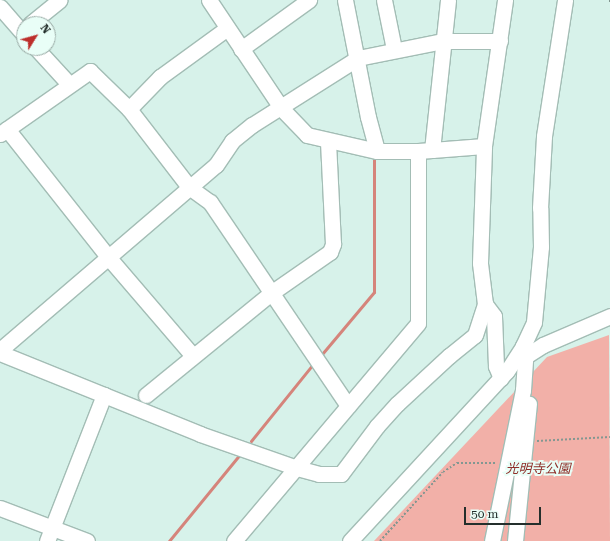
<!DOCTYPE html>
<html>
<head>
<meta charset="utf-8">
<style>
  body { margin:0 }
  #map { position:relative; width:610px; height:541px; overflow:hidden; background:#d7f2ea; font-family:"Roboto Serif","Noto Sans JP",serif }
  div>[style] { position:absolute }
  .green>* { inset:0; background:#f2b0a8 }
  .stream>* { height:3px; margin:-1.5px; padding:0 1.5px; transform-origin:1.5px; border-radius:1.5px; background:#d5847b }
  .path>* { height:2px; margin-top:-1px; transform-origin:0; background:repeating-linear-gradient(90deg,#839791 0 2px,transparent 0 4px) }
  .roads { filter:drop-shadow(1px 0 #a3bdb5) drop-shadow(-1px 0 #a3bdb5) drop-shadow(0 1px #a3bdb5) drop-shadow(0 -1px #a3bdb5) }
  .minor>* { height:15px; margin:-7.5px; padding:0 7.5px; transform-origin:7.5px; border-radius:7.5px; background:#fff }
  span { translate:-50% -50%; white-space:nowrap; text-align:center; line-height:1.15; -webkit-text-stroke:4px #e9fef7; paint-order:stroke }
  .park-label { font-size:13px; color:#8e2e29; font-style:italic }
  .north { position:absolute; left:16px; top:16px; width:40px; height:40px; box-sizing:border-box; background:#e9fef7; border:1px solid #9aaba6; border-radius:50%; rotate:53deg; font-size:11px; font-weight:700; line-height:16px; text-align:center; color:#242f2c }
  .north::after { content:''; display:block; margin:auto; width:14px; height:18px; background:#bd2f2c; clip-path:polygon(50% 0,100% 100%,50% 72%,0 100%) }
  .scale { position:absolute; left:464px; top:507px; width:77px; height:18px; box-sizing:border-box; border:2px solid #242f2c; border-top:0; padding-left:5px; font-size:12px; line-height:14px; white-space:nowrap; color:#242f2c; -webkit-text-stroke:3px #e9fef7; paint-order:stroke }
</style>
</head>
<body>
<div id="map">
  <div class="green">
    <div style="clip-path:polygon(609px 335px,610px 541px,374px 541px,547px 357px)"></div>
  </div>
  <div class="stream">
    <div style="left:322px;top:354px;width:81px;rotate:-50deg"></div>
    <div style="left:374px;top:292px;width:136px;rotate:-90deg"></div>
    <div style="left:251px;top:441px;width:100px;rotate:-51.1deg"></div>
    <div style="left:169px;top:541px;width:114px;rotate:-50.7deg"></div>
  </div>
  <div class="path">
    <div style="left:610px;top:0;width:3px;rotate:90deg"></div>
    <div style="left:537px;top:441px;width:73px;rotate:-3.1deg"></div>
    <div style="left:380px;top:541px;width:93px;rotate:-47.6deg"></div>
    <div style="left:443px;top:472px;width:17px;rotate:-33deg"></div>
    <div style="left:457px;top:463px;width:39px"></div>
  </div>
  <div class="roads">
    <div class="minor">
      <div style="left:209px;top:0;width:131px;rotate:56.2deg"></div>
      <div style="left:282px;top:109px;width:36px;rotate:46deg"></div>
      <div style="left:307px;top:135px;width:72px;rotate:12.9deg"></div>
      <div style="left:377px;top:151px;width:41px"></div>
      <div style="left:418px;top:151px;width:14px;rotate:-4deg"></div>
      <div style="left:432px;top:150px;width:151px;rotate:-83.9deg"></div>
      <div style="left:345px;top:0;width:119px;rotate:78.9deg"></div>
      <div style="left:368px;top:117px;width:35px;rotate:75deg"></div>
      <div style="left:384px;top:0;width:50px;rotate:78.5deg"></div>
      <div style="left:0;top:7px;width:37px;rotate:49deg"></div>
      <div style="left:30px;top:24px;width:38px;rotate:-39deg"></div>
      <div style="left:36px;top:48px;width:49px;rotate:47.5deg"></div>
      <div style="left:241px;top:49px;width:84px;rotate:-35.8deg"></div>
      <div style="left:129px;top:109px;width:45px;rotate:-45.9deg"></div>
      <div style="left:160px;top:77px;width:82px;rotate:-36deg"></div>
      <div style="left:7px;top:129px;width:164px;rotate:51.7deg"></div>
      <div style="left:109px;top:258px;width:129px;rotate:49.4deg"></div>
      <div style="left:0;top:134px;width:110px;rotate:-35deg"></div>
      <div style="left:90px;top:71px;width:54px;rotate:44.3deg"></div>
      <div style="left:129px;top:109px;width:98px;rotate:52.4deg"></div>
      <div style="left:189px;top:187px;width:26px;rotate:36deg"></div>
      <div style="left:210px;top:202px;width:246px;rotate:55.9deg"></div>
      <div style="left:432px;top:150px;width:52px;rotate:-4.4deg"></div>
      <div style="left:0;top:350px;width:284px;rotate:-40.6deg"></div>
      <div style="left:216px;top:165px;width:29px;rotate:-56deg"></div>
      <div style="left:232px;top:141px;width:26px;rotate:-39deg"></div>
      <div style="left:252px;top:125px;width:125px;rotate:-32.3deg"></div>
      <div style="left:358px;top:58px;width:87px;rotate:-11.3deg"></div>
      <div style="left:443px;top:41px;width:57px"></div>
      <div style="left:0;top:353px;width:216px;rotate:22deg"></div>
      <div style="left:200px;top:434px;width:103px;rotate:19.3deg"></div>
      <div style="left:297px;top:468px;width:23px;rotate:15deg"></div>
      <div style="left:319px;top:474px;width:22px"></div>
      <div style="left:341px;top:474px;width:60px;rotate:-53.1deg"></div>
      <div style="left:377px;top:426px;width:30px;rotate:-48deg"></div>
      <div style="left:397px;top:404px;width:71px;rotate:-42.7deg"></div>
      <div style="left:449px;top:356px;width:33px;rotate:-39deg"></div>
      <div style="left:475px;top:335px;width:33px;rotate:-72deg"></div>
      <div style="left:526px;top:356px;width:20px;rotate:-33deg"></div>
      <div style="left:543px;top:345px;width:73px;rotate:-23.4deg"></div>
      <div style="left:501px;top:378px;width:13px;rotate:-113deg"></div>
      <div style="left:496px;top:366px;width:50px;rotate:-92.3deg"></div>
      <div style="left:494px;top:316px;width:15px;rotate:-127deg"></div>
      <div style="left:485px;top:304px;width:41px;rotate:-97deg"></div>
      <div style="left:480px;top:263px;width:117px;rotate:-88deg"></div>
      <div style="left:484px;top:146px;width:148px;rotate:-81.8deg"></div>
      <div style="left:146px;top:395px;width:161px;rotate:-39.2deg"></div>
      <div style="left:271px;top:293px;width:72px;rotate:-34.8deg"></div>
      <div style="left:330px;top:252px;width:9px;rotate:-69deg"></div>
      <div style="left:333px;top:244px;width:103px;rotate:-92.8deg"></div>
      <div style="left:0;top:508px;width:93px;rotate:20.8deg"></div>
      <div style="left:47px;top:541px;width:157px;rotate:-68.7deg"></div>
      <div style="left:234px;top:541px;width:285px;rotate:-49.8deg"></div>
      <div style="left:418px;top:323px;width:172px;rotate:-90deg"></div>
      <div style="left:350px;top:541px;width:231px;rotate:-47.3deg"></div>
      <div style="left:507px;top:371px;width:30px;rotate:-57deg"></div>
      <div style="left:523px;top:346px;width:26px;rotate:-65deg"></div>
      <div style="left:534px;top:322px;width:75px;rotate:-84.7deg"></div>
      <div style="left:541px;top:247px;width:39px;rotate:-91deg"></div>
      <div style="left:540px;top:208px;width:72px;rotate:-86.8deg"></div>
      <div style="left:544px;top:136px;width:138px;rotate:-81.2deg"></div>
      <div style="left:492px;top:541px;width:154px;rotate:-78.4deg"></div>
      <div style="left:523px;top:390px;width:39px;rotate:-86deg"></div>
      <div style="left:526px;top:351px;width:6px;rotate:-121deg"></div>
      <div style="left:515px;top:541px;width:138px;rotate:-84.2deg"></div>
    </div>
  </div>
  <div class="park-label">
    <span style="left:538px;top:469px">光明寺公園</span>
  </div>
  <div class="north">N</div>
  <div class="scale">50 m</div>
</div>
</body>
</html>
